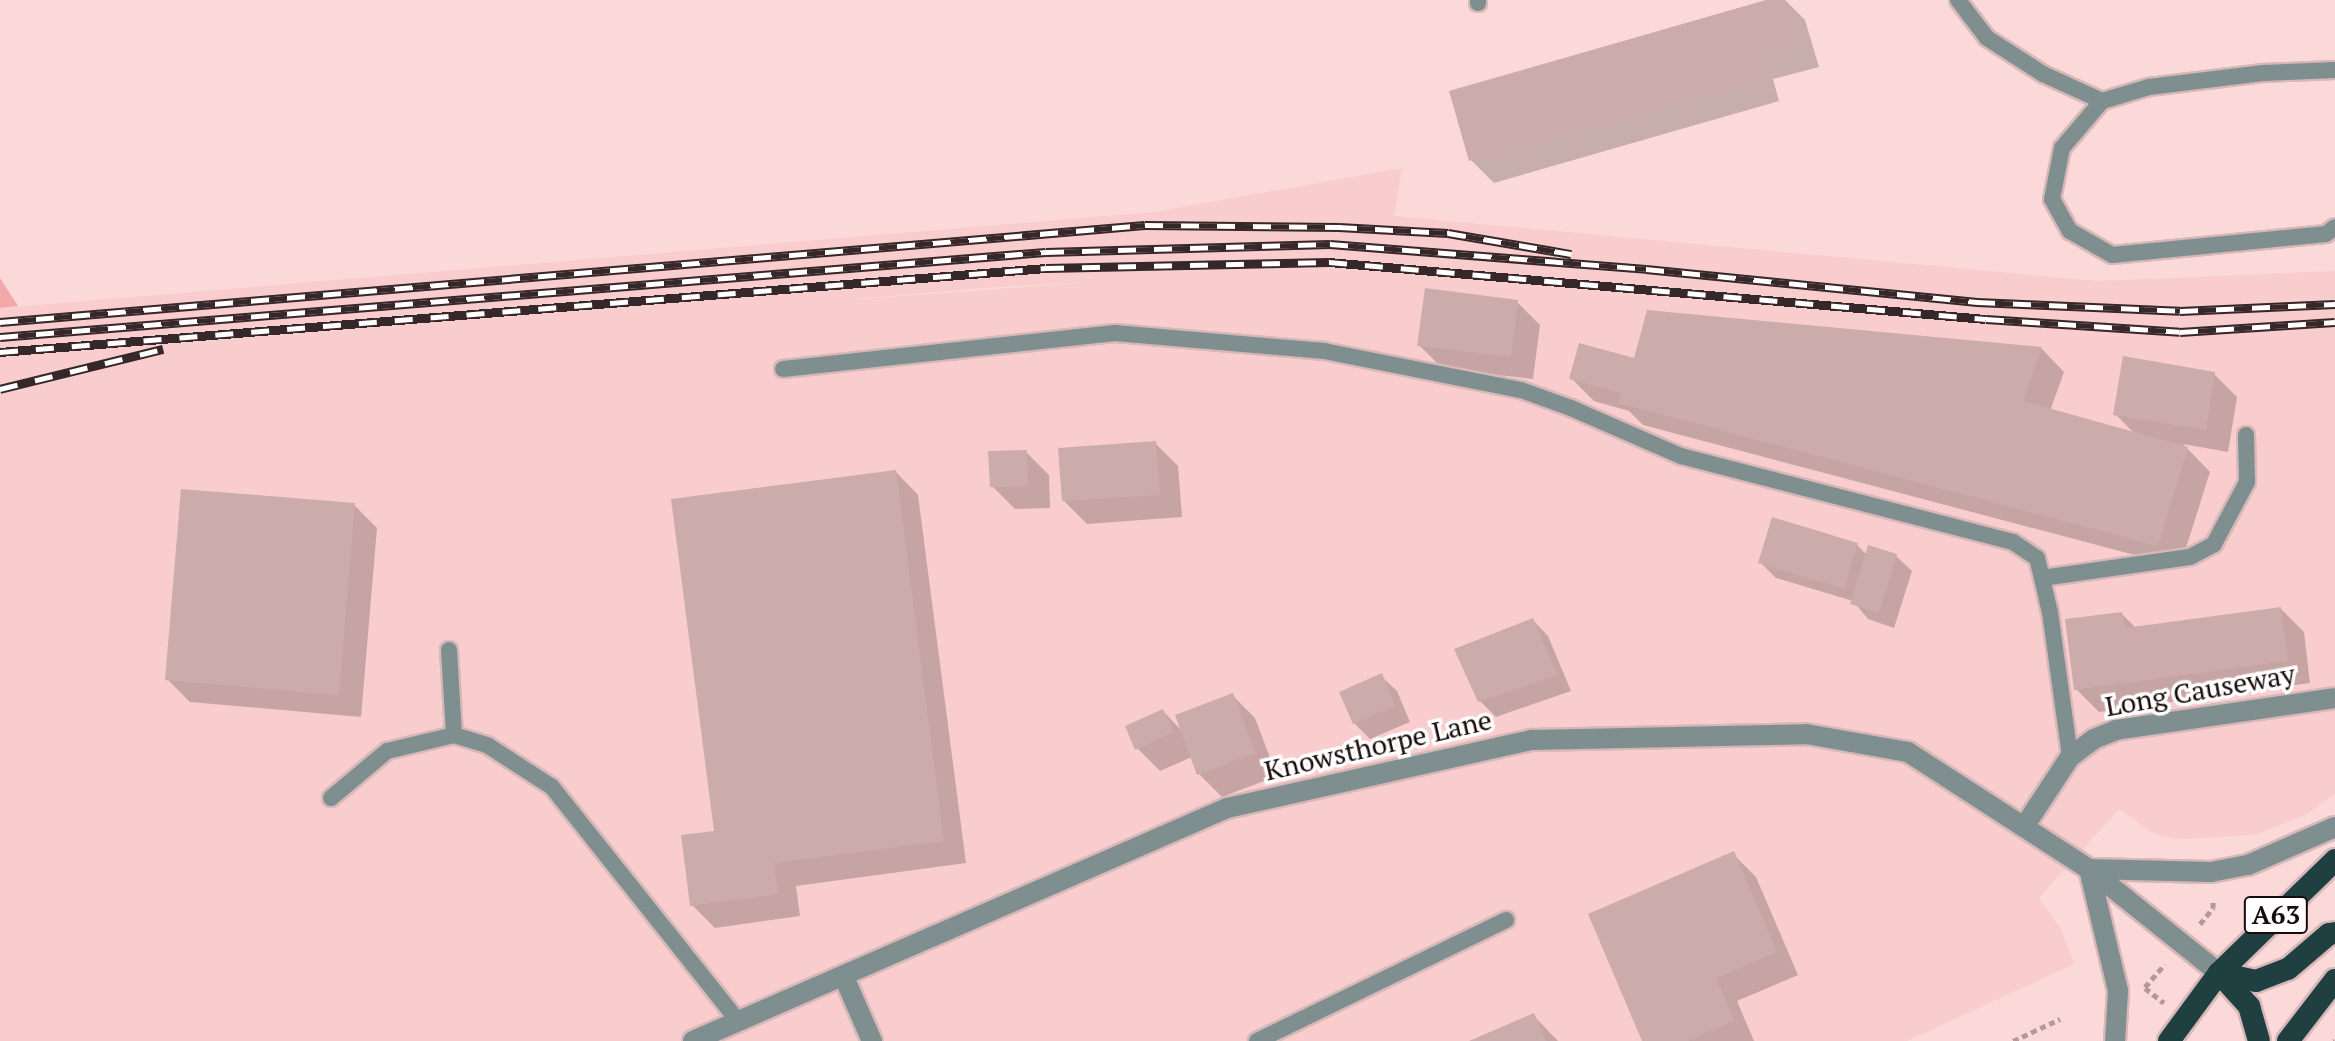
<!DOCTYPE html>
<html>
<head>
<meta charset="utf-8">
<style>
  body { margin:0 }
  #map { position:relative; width:2335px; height:1041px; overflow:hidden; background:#fbd9d9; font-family:"PT Serif",serif }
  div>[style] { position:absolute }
  .built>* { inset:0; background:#f9cdce }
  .green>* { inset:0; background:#f5a8aa }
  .shadow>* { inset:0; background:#0003 }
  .building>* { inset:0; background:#ccabab }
  .path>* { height:5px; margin-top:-2.5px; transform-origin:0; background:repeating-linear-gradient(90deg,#b49999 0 6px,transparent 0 10px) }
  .roads { filter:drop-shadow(2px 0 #d7b8b8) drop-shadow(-2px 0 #d7b8b8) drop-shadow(0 2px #d7b8b8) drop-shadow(0 -2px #d7b8b8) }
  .service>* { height:16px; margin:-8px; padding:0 8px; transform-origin:8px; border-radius:8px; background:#7f8e8f }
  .minor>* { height:20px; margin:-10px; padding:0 10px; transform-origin:10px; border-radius:10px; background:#7f8e8f }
  .trunk>* { height:22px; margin:-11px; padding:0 11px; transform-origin:11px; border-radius:11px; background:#203f40 }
  .rail>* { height:9px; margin-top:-4.5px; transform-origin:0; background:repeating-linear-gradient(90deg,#fff 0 18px,#362728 0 36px); box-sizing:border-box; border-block:2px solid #362728 }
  span { translate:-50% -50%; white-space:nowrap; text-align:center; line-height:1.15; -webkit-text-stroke:7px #fff; paint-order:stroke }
  .shield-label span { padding:2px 6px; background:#fff; border:2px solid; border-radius:6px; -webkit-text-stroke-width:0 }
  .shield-label { font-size:26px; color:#170b0c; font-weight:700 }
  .street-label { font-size:28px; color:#170b0c }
</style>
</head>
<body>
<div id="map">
  <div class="built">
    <div style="clip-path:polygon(evenodd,1402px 168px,1394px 216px,2098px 281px,2335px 271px,2335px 794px,2307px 814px,2255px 835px,2177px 839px,2153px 833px,2119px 809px,2039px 898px,2061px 929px,2074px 964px,1907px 1041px,0 1041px,0 308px,1154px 212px,1402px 168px,1093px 282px,836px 301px,835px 301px,996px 287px,1093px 282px)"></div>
  </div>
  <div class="green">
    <div style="clip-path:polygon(0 278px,18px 306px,0 308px)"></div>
  </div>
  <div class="shadow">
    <div style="clip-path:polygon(1773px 0,1785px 0,1805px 20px,1819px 67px,1773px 79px,1779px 101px,1494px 183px,1471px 160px)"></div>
    <div style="clip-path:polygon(1517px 302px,1540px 325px,1533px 379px,1442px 368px,1419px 345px)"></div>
    <div style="clip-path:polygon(1649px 312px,2042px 349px,2064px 372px,2050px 411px,2136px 435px,2115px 414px,2214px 374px,2237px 397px,2228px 452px,2183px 444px,2210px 472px,2180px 567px,1643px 425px,1629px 411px,1594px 401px,1571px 378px,1635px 360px)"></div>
    <div style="clip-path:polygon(1155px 443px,1178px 466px,1182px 517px,1087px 524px,1064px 501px)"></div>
    <div style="clip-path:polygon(1026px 452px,1049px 475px,1050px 508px,1015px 509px,992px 486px)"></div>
    <div style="clip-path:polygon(896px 472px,918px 495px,966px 863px,796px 886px,800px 916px,715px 928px,692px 905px)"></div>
    <div style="clip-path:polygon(354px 505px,377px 528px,361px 717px,190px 702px,167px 679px)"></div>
    <div style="clip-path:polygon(1857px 545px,1867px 555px,1896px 556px,1912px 571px,1894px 628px,1868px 619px,1853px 601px,1776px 578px,1760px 562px)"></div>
    <div style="clip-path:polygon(2281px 609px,2304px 632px,2310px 683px,2099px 712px,2076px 689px,2122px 614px,2136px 628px)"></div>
    <div style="clip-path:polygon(1533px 620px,1548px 636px,1571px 691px,1496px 717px,1480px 701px)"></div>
    <div style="clip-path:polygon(1381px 676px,1397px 691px,1410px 722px,1370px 739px,1354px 723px)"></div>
    <div style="clip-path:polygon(1232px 695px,1255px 718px,1277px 776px,1222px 797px,1199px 774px,1192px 757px,1160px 771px,1137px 748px,1163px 711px,1183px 732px)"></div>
    <div style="clip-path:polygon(1733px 854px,1756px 877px,1798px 975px,1737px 1001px,1754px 1041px,1645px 1041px)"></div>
    <div style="clip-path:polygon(1534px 1016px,1558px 1041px,1474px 1041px)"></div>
  </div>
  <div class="building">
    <div style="clip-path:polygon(1766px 0,1784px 0,1797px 44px,1751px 57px,1758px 79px,1469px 161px,1449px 91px)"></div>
    <div style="clip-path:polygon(1425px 288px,1518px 300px,1511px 357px,1417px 346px)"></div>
    <div style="clip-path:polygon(1647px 310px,2042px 347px,2023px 401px,2188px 447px,2158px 546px,1618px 403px,1621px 393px,1569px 379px,1579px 343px,1634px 358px)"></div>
    <div style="clip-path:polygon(2123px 356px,2215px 372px,2206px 430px,2113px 415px)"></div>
    <div style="clip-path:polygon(1156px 441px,1160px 495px,1062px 501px,1058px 448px)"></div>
    <div style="clip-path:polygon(1027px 450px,1028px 486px,990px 487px,988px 451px)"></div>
    <div style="clip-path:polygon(896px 470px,944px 841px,774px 863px,778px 894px,690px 906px,681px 835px,714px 831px,671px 499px)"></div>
    <div style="clip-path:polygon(181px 489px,355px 503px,339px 695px,165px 680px)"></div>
    <div style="clip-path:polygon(1772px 517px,1858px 543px,1844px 589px,1758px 563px)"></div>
    <div style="clip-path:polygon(1868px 545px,1897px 554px,1879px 613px,1850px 604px)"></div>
    <div style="clip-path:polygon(2281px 607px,2288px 661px,2074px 690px,2065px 619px,2122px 612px,2125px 628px)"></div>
    <div style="clip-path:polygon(1533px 618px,1557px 675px,1478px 702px,1454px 649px)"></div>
    <div style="clip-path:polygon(1382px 673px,1395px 706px,1353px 724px,1339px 692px)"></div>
    <div style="clip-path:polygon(1233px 693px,1255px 753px,1197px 775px,1175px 715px)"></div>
    <div style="clip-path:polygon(1163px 709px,1174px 732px,1135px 750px,1125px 726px)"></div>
    <div style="clip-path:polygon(1734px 851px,1777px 952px,1716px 978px,1734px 1021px,1688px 1041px,1642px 1041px,1588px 914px)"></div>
    <div style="clip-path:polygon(1534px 1013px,1546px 1041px,1469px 1041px)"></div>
  </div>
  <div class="path">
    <div style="left:2200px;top:924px;width:21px;rotate:-51deg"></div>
    <div style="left:2213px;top:908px;width:9px;rotate:-90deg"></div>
    <div style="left:2145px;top:987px;width:30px;rotate:-49deg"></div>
    <div style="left:2145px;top:988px;width:24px;rotate:38deg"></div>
    <div style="left:2013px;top:1041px;width:52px;rotate:-25.1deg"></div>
    <div style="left:2334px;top:1041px;width:1px;rotate:-45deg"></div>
  </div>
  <div class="roads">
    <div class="service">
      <div style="left:1478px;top:0;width:3px;rotate:90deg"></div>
      <div style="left:1958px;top:0;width:48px;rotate:52.7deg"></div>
      <div style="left:1987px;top:38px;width:67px;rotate:32.7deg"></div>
      <div style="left:2043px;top:74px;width:65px;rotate:24.6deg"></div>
      <div style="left:2335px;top:70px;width:72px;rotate:177.6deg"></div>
      <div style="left:2263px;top:73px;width:115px;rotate:173deg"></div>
      <div style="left:2149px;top:87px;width:49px;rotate:163.4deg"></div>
      <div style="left:2102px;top:101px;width:62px;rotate:130.4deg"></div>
      <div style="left:2062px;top:148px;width:52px;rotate:101.1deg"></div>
      <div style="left:2052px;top:199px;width:37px;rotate:61deg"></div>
      <div style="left:2070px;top:231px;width:48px;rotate:29.7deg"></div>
      <div style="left:2112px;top:255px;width:215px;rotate:-5.6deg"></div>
      <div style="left:2326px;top:234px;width:11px;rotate:-38deg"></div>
      <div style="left:783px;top:369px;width:334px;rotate:-6.2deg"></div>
      <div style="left:1115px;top:333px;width:210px;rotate:4.9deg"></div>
      <div style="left:1324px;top:351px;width:201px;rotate:11.2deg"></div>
      <div style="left:1521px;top:390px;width:53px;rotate:19.8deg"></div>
      <div style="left:1571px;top:408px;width:120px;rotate:23.6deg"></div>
      <div style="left:1681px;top:456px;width:343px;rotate:14.5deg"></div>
      <div style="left:2013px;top:542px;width:29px;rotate:34deg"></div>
      <div style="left:2037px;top:558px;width:21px;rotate:76deg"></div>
      <div style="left:2042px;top:578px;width:35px;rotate:77deg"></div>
      <div style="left:2050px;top:612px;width:146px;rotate:82.1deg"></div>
      <div style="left:2042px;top:578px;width:149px;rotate:-8.1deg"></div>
      <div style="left:2190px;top:557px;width:27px;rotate:-28deg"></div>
      <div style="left:2214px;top:544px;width:70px;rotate:-62deg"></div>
      <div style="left:2247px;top:482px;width:47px;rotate:-91.2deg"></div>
      <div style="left:449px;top:650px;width:85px;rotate:86.6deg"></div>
      <div style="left:331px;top:798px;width:73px;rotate:-40deg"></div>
      <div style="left:387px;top:751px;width:69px;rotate:-13.4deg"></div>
      <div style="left:454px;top:735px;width:34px;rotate:17deg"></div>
      <div style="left:487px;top:745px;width:77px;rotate:32.9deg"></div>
      <div style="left:552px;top:787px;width:299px;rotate:51.5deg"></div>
      <div style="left:1257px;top:1041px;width:277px;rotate:-25.9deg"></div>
    </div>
    <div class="minor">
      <div style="left:2024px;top:827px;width:84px;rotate:-56.7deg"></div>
      <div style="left:2070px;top:757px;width:30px;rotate:-37deg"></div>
      <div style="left:2094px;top:739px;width:24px;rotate:-22deg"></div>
      <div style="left:2116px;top:730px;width:221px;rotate:-8.3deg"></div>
      <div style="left:2089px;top:869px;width:122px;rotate:1.4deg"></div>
      <div style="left:2211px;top:872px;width:38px;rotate:-11deg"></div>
      <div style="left:2248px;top:865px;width:95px;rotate:-23.6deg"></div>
      <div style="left:2089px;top:869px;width:125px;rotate:76.6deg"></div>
      <div style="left:2118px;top:991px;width:50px;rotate:93.4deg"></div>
      <div style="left:844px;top:977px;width:70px;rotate:66.4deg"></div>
      <div style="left:693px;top:1041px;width:583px;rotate:-23.57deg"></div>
      <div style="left:1227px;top:808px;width:312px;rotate:-12.6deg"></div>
      <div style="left:1531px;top:740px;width:275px;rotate:-1.2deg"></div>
      <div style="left:1806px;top:734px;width:104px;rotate:10deg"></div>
      <div style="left:1908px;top:752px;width:216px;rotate:32.9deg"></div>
      <div style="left:2089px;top:869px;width:166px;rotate:38.7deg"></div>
    </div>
    <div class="trunk">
      <div style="left:2219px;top:973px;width:38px;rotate:12deg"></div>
      <div style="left:2256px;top:981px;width:34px;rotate:-21deg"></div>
      <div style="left:2288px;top:969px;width:54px;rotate:-40.5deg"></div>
      <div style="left:2329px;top:934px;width:6px;rotate:-9deg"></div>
      <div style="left:2219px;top:973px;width:45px;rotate:47.7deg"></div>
      <div style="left:2249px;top:1006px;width:36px;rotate:74deg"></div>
      <div style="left:2169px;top:1041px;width:84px;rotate:-53.7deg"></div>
      <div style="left:2219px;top:973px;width:162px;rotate:-44.2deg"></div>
      <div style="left:2288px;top:1041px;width:77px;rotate:-52.4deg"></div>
    </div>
  </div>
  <div class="rail">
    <div style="left:0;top:322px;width:1149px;rotate:-4.84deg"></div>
    <div style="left:1145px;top:225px;width:194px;rotate:0.6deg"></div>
    <div style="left:1339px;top:227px;width:109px;rotate:3.2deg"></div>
    <div style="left:1448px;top:233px;width:125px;rotate:9.7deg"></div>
    <div style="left:0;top:337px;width:1049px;rotate:-4.65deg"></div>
    <div style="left:1046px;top:252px;width:284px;rotate:-1.6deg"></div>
    <div style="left:1330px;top:244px;width:317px;rotate:4.5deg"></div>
    <div style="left:1646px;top:269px;width:333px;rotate:5.7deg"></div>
    <div style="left:1977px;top:302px;width:203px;rotate:2.5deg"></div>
    <div style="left:2180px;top:311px;width:155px;rotate:-2.6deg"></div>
    <div style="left:0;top:352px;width:1049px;rotate:-4.59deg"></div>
    <div style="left:1046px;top:268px;width:283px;rotate:-1.2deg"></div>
    <div style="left:1329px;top:262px;width:659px;rotate:4.96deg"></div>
    <div style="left:1986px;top:319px;width:194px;rotate:3.8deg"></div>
    <div style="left:2180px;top:332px;width:155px;rotate:-3.7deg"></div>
    <div style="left:0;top:389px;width:168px;rotate:-13.8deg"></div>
  </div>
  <div class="shield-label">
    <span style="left:2276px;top:915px">A63</span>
  </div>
  <div class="street-label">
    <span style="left:2200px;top:690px;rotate:-10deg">Long Causeway</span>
    <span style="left:1378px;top:745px;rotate:-13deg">Knowsthorpe Lane</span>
  </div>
</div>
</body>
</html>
